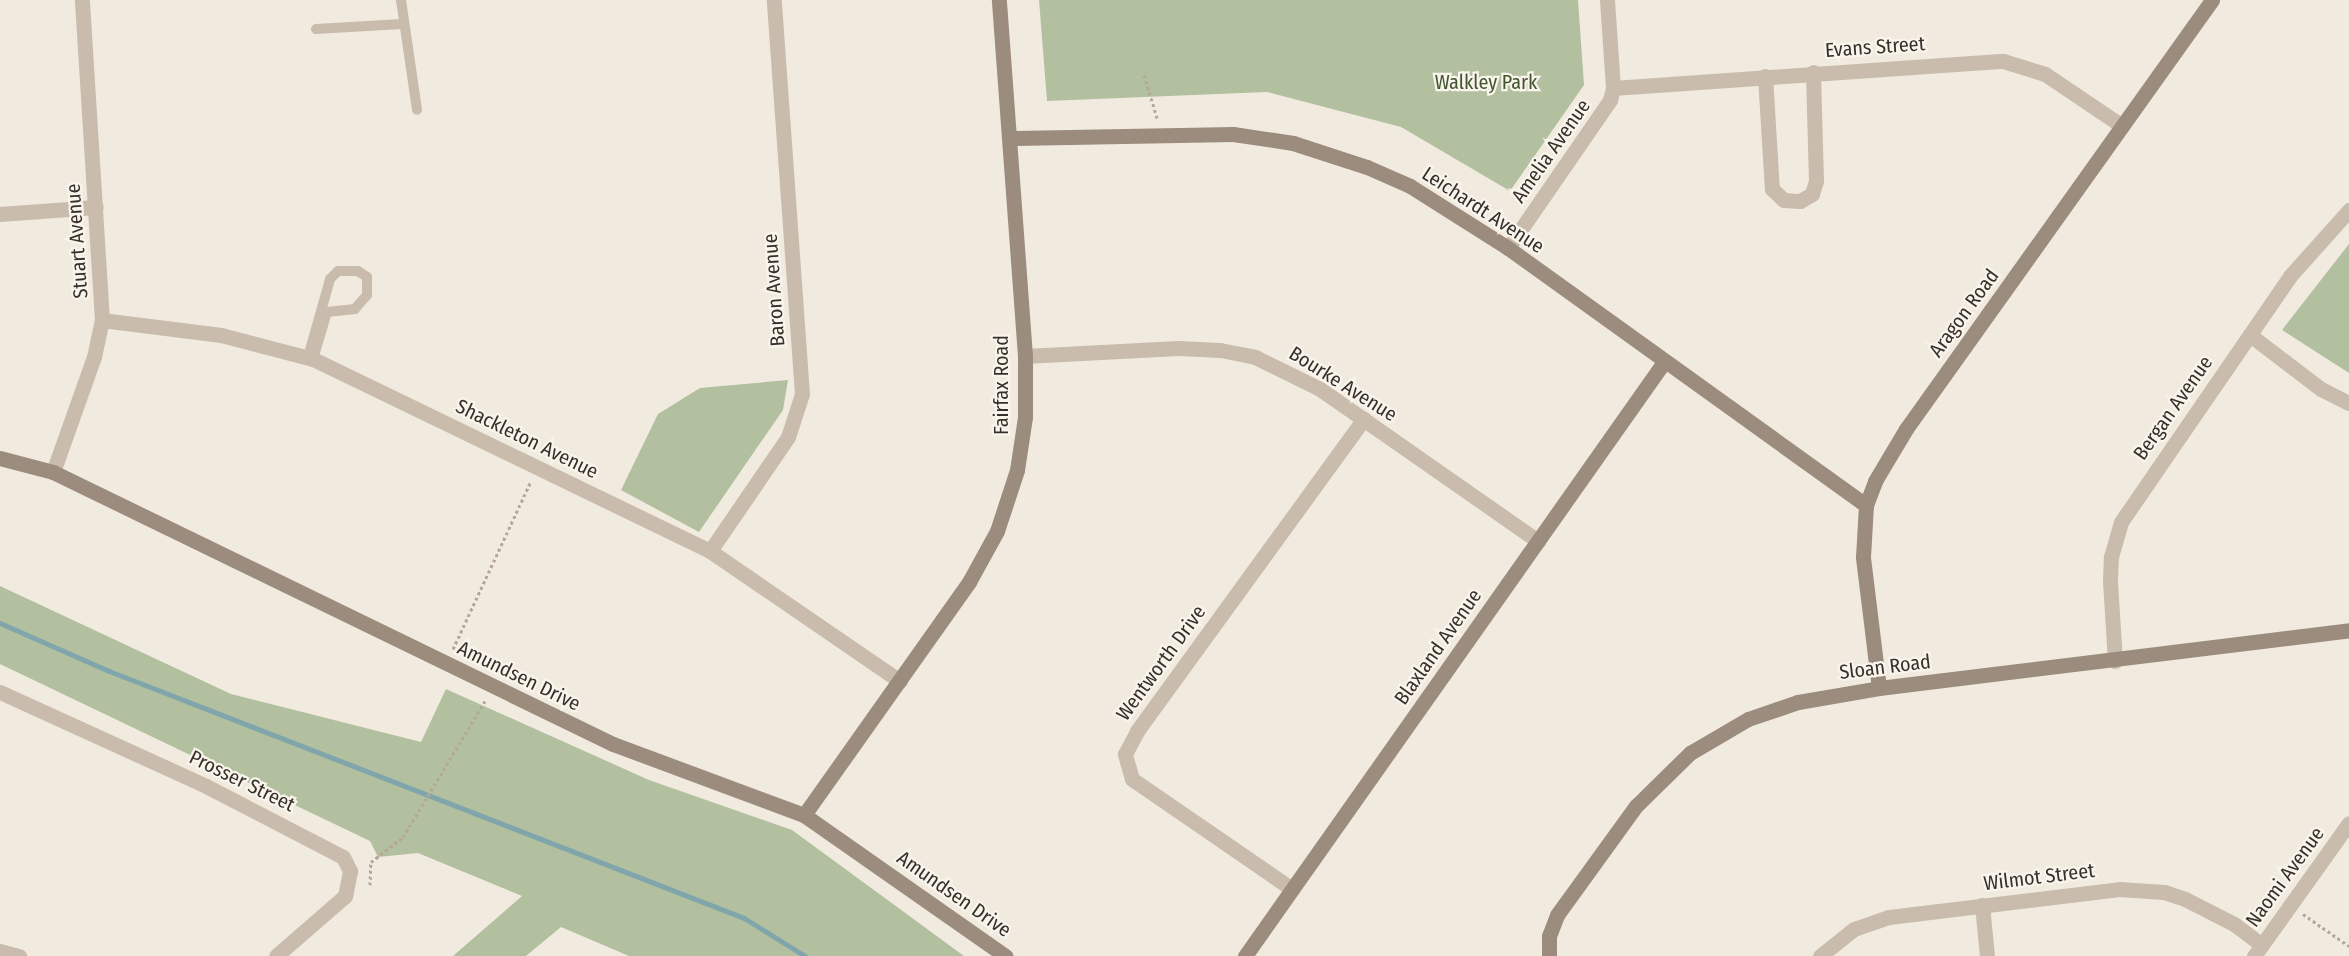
<!DOCTYPE html>
<html>
<head>
<meta charset="utf-8">
<style>
  body { margin:0 }
  #map { position:relative; width:2349px; height:956px; overflow:hidden; background:#f1ebdf; font-family:"Fira Sans Condensed",sans-serif }
  div>[style] { position:absolute }
  .green>* { inset:0; background:#b2c0a0 }
  .stream>* { height:5px; margin:-2.5px; padding:0 2.5px; transform-origin:2.5px; border-radius:2.5px; background:#80a6ac }
  .path>* { height:3px; margin-top:-1.5px; transform-origin:0; background:repeating-linear-gradient(90deg,#b5a696 0 3px,transparent 0 6px) }
  .lane>* { height:10px; margin:-5px; padding:0 5px; transform-origin:5px; border-radius:5px; background:#c9bcac }
  .street>* { height:15px; margin:-7.5px; padding:0 7.5px; transform-origin:7.5px; border-radius:7.5px; background:#c9bcac }
  .secondary>* { height:15px; margin:-7.5px; padding:0 7.5px; transform-origin:7.5px; border-radius:7.5px; background:#9c8c7d }
  span { translate:-50% -50%; white-space:nowrap; text-align:center; line-height:1.15; -webkit-text-stroke:4.5px #f9f4ec; paint-order:stroke }
  .street-label { font-size:20px; color:#37302a }
  .park-label { font-size:20px; color:#435430 }
</style>
</head>
<body>
<div id="map">
  <div class="green">
    <div style="clip-path:polygon(1039px 0,1578px 0,1584px 85px,1510px 191px,1401px 127px,1267px 92px,1047px 101px)"></div>
    <div style="clip-path:polygon(2349px 244px,2349px 373px,2282px 330px)"></div>
    <div style="clip-path:polygon(788px 380px,783px 410px,699px 532px,621px 490px,658px 414px,700px 388px)"></div>
    <div style="clip-path:polygon(0 586px,231px 694px,421px 742px,446px 689px,649px 780px,792px 830px,964px 956px,629px 956px,561px 927px,526px 956px,453px 956px,522px 896px,418px 853px,378px 857px,370px 841px,0 664px)"></div>
  </div>
  <div class="stream">
    <div style="left:0;top:623px;width:119px;rotate:23.8deg"></div>
    <div style="left:109px;top:671px;width:681px;rotate:21.25deg"></div>
    <div style="left:744px;top:918px;width:72px;rotate:31.9deg"></div>
  </div>
  <div class="path">
    <div style="left:1144px;top:75px;width:48px;rotate:73.1deg"></div>
    <div style="left:453px;top:649px;width:185px;rotate:-65.1deg"></div>
    <div style="left:370px;top:885px;width:23px;rotate:-88deg"></div>
    <div style="left:371px;top:862px;width:41px;rotate:-38deg"></div>
    <div style="left:403px;top:837px;width:159px;rotate:-58.9deg"></div>
    <div style="left:2303px;top:914px;width:56px;rotate:34.8deg"></div>
  </div>
  <div class="lane">
    <div style="left:401px;top:0;width:111px;rotate:81.7deg"></div>
    <div style="left:316px;top:29px;width:86px;rotate:-3.3deg"></div>
    <div style="left:308px;top:357px;width:81px;rotate:-74.2deg"></div>
    <div style="left:330px;top:279px;width:11px;rotate:-45deg"></div>
    <div style="left:338px;top:271px;width:20px"></div>
    <div style="left:358px;top:271px;width:11px;rotate:34deg"></div>
    <div style="left:367px;top:277px;width:18px;rotate:90deg"></div>
    <div style="left:367px;top:295px;width:18px;rotate:131deg"></div>
    <div style="left:355px;top:309px;width:28px;rotate:174deg"></div>
    <div style="left:327px;top:312px;width:49px;rotate:106.6deg"></div>
  </div>
  <div class="street">
    <div style="left:1765px;top:76px;width:113px;rotate:86.5deg"></div>
    <div style="left:1772px;top:189px;width:16px;rotate:43deg"></div>
    <div style="left:1784px;top:200px;width:16px;rotate:4deg"></div>
    <div style="left:1800px;top:201px;width:14px;rotate:-30deg"></div>
    <div style="left:1812px;top:194px;width:14px;rotate:-73deg"></div>
    <div style="left:1816px;top:181px;width:109px;rotate:-91.6deg"></div>
    <div style="left:1613px;top:88px;width:391px;rotate:-4deg"></div>
    <div style="left:2003px;top:61px;width:44px;rotate:17.2deg"></div>
    <div style="left:2045px;top:74px;width:93px;rotate:34deg"></div>
    <div style="left:0;top:214px;width:96px;rotate:-4.2deg"></div>
    <div style="left:1508px;top:248px;width:180px;rotate:-55.4deg"></div>
    <div style="left:1610px;top:100px;width:12px;rotate:-76deg"></div>
    <div style="left:1613px;top:88px;width:88px;rotate:-93.9deg"></div>
    <div style="left:102px;top:320px;width:120px;rotate:7.2deg"></div>
    <div style="left:221px;top:335px;width:95px;rotate:14.6deg"></div>
    <div style="left:313px;top:359px;width:441px;rotate:25.8deg"></div>
    <div style="left:710px;top:551px;width:230px;rotate:34.4deg"></div>
    <div style="left:2250px;top:335px;width:89px;rotate:37.3deg"></div>
    <div style="left:2321px;top:389px;width:31px;rotate:27deg"></div>
    <div style="left:1025px;top:356px;width:153px;rotate:-3deg"></div>
    <div style="left:1178px;top:348px;width:42px;rotate:2.7deg"></div>
    <div style="left:1220px;top:350px;width:36px;rotate:11deg"></div>
    <div style="left:1255px;top:357px;width:72px;rotate:26.2deg"></div>
    <div style="left:1320px;top:389px;width:266px;rotate:34.9deg"></div>
    <div style="left:53px;top:472px;width:122px;rotate:-70.4deg"></div>
    <div style="left:94px;top:357px;width:38px;rotate:-78deg"></div>
    <div style="left:102px;top:320px;width:321px;rotate:-93.6deg"></div>
    <div style="left:710px;top:551px;width:138px;rotate:-55.6deg"></div>
    <div style="left:788px;top:437px;width:45px;rotate:-72deg"></div>
    <div style="left:802px;top:394px;width:395px;rotate:-94.1deg"></div>
    <div style="left:2115px;top:661px;width:80px;rotate:-93.6deg"></div>
    <div style="left:2110px;top:581px;width:24px;rotate:-88deg"></div>
    <div style="left:2111px;top:557px;width:36px;rotate:-74deg"></div>
    <div style="left:2121px;top:522px;width:298px;rotate:-55.5deg"></div>
    <div style="left:2290px;top:276px;width:89px;rotate:-48.2deg"></div>
    <div style="left:0;top:692px;width:226px;rotate:24.5deg"></div>
    <div style="left:206px;top:786px;width:154px;rotate:27.4deg"></div>
    <div style="left:343px;top:857px;width:16px;rotate:63deg"></div>
    <div style="left:350px;top:871px;width:25px;rotate:101deg"></div>
    <div style="left:345px;top:896px;width:91px;rotate:139deg"></div>
    <div style="left:1292px;top:889px;width:194px;rotate:-145.5deg"></div>
    <div style="left:1132px;top:779px;width:26px;rotate:-106deg"></div>
    <div style="left:1125px;top:754px;width:26px;rotate:-62deg"></div>
    <div style="left:1137px;top:731px;width:386px;rotate:-54deg"></div>
    <div style="left:1982px;top:905px;width:51px;rotate:84.4deg"></div>
    <div style="left:0;top:951px;width:20px;rotate:15deg"></div>
    <div style="left:1820px;top:956px;width:43px;rotate:-38.5deg"></div>
    <div style="left:1854px;top:929px;width:37px;rotate:-19deg"></div>
    <div style="left:1889px;top:917px;width:232px;rotate:-6.9deg"></div>
    <div style="left:2119px;top:889px;width:45px;rotate:3.8deg"></div>
    <div style="left:2164px;top:892px;width:22px;rotate:18deg"></div>
    <div style="left:2185px;top:899px;width:55px;rotate:27deg"></div>
    <div style="left:2234px;top:924px;width:35px;rotate:37deg"></div>
    <div style="left:2254px;top:956px;width:163px;rotate:-54.5deg"></div>
  </div>
  <div class="secondary">
    <div style="left:1010px;top:138px;width:223px;rotate:-1deg"></div>
    <div style="left:1233px;top:134px;width:61px;rotate:8.5deg"></div>
    <div style="left:1293px;top:143px;width:78px;rotate:18deg"></div>
    <div style="left:1367px;top:167px;width:47px;rotate:23.8deg"></div>
    <div style="left:1410px;top:186px;width:116px;rotate:32.3deg"></div>
    <div style="left:1508px;top:248px;width:441px;rotate:35.7deg"></div>
    <div style="left:0;top:458px;width:55px;rotate:14.8deg"></div>
    <div style="left:53px;top:472px;width:623px;rotate:25.91deg"></div>
    <div style="left:613px;top:744px;width:204px;rotate:20.4deg"></div>
    <div style="left:804px;top:815px;width:246px;rotate:35deg"></div>
    <div style="left:1879px;top:688px;width:132px;rotate:-97deg"></div>
    <div style="left:1863px;top:557px;width:52px;rotate:-86.7deg"></div>
    <div style="left:1866px;top:505px;width:26px;rotate:-69deg"></div>
    <div style="left:1875px;top:481px;width:61px;rotate:-59.2deg"></div>
    <div style="left:1906px;top:429px;width:527px;rotate:-54.5deg"></div>
    <div style="left:804px;top:815px;width:286px;rotate:-54.7deg"></div>
    <div style="left:969px;top:582px;width:58px;rotate:-61.2deg"></div>
    <div style="left:997px;top:531px;width:64px;rotate:-71.8deg"></div>
    <div style="left:1017px;top:470px;width:54px;rotate:-81.4deg"></div>
    <div style="left:1025px;top:417px;width:61px;rotate:-90deg"></div>
    <div style="left:1025px;top:356px;width:357px;rotate:-94.2deg"></div>
    <div style="left:1245px;top:956px;width:727px;rotate:-54.8deg"></div>
    <div style="left:1549px;top:956px;width:20px;rotate:-90deg"></div>
    <div style="left:1549px;top:936px;width:22px;rotate:-69deg"></div>
    <div style="left:1557px;top:915px;width:135px;rotate:-54.1deg"></div>
    <div style="left:1636px;top:806px;width:76px;rotate:-44.5deg"></div>
    <div style="left:1690px;top:753px;width:67px;rotate:-30.4deg"></div>
    <div style="left:1748px;top:719px;width:53px;rotate:-18.8deg"></div>
    <div style="left:1798px;top:702px;width:82px;rotate:-9.8deg"></div>
    <div style="left:1879px;top:688px;width:474px;rotate:-7deg"></div>
  </div>
  <div class="street-label">
    <span style="left:1875px;top:47px;rotate:-4deg">Evans Street</span>
    <span style="left:1551px;top:151px;rotate:-55deg">Amelia Avenue</span>
    <span style="left:1483px;top:210px;rotate:33deg">Leichardt Avenue</span>
    <span style="left:77px;top:241px;rotate:-94deg">Stuart Avenue</span>
    <span style="left:774px;top:290px;rotate:-94deg">Baron Avenue</span>
    <span style="left:1964px;top:313px;rotate:-54deg">Aragon Road</span>
    <span style="left:1343px;top:384px;rotate:32deg">Bourke Avenue</span>
    <span style="left:1001px;top:385px;rotate:-90deg">Fairfax Road</span>
    <span style="left:2173px;top:408px;rotate:-55deg">Bergan Avenue</span>
    <span style="left:527px;top:439px;rotate:26deg">Shackleton Avenue</span>
    <span style="left:1438px;top:647px;rotate:-55deg">Blaxland Avenue</span>
    <span style="left:1161px;top:663px;rotate:-54deg">Wentworth Drive</span>
    <span style="left:1885px;top:667px;rotate:-7deg">Sloan Road</span>
    <span style="left:519px;top:676px;rotate:26deg">Amundsen Drive</span>
    <span style="left:242px;top:781px;rotate:26deg">Prosser Street</span>
    <span style="left:2039px;top:877px;rotate:-7deg">Wilmot Street</span>
    <span style="left:2285px;top:877px;rotate:-54deg">Naomi Avenue</span>
    <span style="left:954px;top:894px;rotate:35deg">Amundsen Drive</span>
  </div>
  <div class="park-label">
    <span style="left:1486px;top:82px">Walkley Park</span>
  </div>
</div>
</body>
</html>
